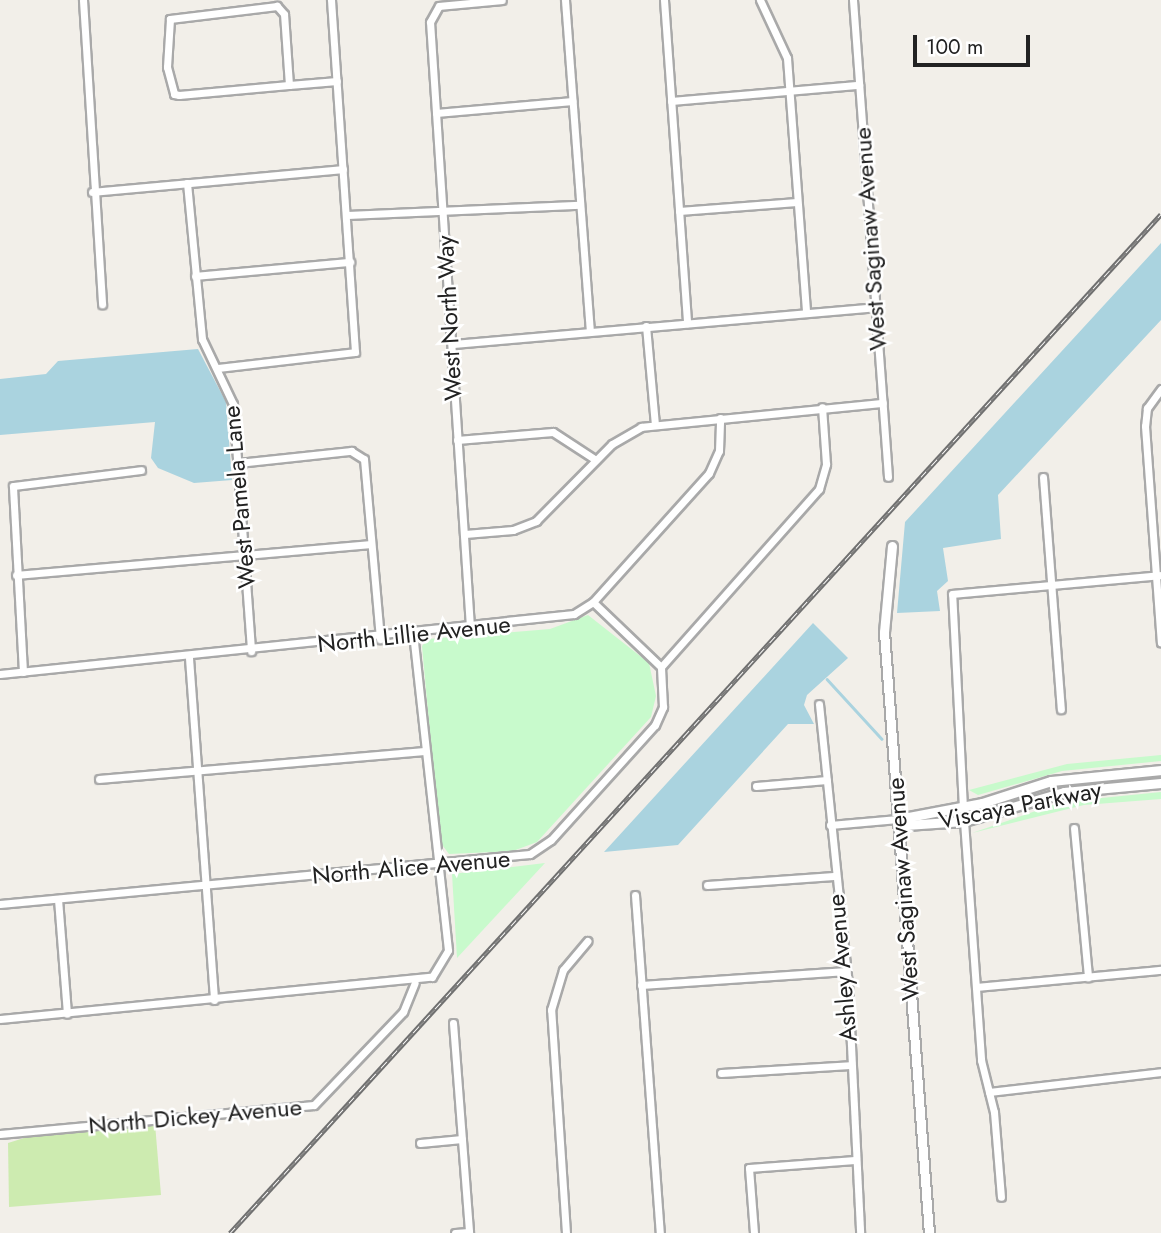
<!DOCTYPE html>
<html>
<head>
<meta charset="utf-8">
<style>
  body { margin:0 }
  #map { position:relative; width:1161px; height:1233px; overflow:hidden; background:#f2efe9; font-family:Jost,sans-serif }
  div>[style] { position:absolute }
  .grass>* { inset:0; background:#cdebb0 }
  .park>* { inset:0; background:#c8facc }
  .water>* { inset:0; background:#aad3df }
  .stream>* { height:2.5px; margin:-1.25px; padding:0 1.25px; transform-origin:1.25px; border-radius:1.25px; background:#aad3df }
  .roads { filter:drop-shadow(2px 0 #a9a9a9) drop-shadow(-2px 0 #a9a9a9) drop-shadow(0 2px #a9a9a9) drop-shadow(0 -2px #a9a9a9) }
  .minor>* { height:7px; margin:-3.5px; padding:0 3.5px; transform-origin:3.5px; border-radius:3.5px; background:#fff }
  .tertiary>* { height:9px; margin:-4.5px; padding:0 4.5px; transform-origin:4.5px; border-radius:4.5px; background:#fff }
  .rail>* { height:5px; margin-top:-2.5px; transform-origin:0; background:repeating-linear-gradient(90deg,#fff 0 8px,#707070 0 16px); box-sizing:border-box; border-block:2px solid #707070 }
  span { translate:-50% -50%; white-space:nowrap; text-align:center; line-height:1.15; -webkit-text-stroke:5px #fff; paint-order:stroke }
  .street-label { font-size:24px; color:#222 }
  .scale { position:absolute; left:913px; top:35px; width:117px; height:32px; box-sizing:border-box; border:4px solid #222; border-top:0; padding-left:9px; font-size:21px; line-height:24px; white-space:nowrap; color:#222; -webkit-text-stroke:5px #fff; paint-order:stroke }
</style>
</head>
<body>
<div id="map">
  <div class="grass">
    <div style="clip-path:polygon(155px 1124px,161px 1195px,9px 1207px,8px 1143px,37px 1134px)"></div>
  </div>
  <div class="park">
    <div style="clip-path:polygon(588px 615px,649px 663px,656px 696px,651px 717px,537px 842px,513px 851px,449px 854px,440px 842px,422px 646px,428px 639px,550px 629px)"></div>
    <div style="clip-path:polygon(1161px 755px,1161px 761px,1062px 771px,978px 795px,969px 790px,1067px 764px)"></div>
    <div style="clip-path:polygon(1161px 792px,1161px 799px,1084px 805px,972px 833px,1062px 802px)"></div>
    <div style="clip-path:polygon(545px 863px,457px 958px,452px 874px)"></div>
  </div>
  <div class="water">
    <div style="clip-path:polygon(1161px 243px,1161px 320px,998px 495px,1001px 539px,943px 548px,948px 581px,937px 591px,940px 611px,897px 613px,905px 522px)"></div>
    <div style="clip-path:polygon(198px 349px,226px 402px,232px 480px,194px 483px,158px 468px,151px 458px,155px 422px,0 435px,0 379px,46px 374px,58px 361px)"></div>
    <div style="clip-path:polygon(813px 623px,848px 658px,807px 695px,804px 705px,814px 724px,788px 724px,678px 845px,604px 852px)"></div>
  </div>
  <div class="stream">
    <div style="left:827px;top:679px;width:81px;rotate:47.5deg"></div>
  </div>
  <div class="roads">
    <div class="minor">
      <div style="left:83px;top:0;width:305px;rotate:86.4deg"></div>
      <div style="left:565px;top:0;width:332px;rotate:85.7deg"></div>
      <div style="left:664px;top:0;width:324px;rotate:85.9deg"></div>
      <div style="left:760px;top:0;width:64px;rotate:65deg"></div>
      <div style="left:787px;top:58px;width:255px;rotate:85.7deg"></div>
      <div style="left:853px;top:0;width:478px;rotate:85.8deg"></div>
      <div style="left:289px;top:85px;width:71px;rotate:-94deg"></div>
      <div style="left:284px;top:14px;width:11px;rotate:-131deg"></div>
      <div style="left:277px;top:6px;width:108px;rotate:173.1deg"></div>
      <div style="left:170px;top:19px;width:48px;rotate:93.6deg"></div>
      <div style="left:167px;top:67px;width:28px;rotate:75deg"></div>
      <div style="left:174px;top:94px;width:5px;rotate:11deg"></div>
      <div style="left:179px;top:95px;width:110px;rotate:-5.2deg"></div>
      <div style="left:289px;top:85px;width:48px;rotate:-4.8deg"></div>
      <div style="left:671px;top:101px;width:189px;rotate:-4.9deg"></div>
      <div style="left:436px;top:113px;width:137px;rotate:-5deg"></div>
      <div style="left:187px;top:183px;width:157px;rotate:84.5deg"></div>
      <div style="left:202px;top:339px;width:72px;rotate:64.5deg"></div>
      <div style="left:233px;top:404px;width:248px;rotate:85.8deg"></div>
      <div style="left:92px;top:192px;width:252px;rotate:-5.2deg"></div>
      <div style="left:679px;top:211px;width:118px;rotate:-4.4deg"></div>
      <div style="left:347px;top:215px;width:233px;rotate:-2.5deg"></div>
      <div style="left:195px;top:276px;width:156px;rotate:-5.2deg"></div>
      <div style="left:646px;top:326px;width:98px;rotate:84.8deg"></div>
      <div style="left:454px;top:344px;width:422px;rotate:-5deg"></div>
      <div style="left:217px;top:368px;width:139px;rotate:-6.6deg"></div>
      <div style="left:355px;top:352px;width:353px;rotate:-93.9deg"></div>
      <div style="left:1161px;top:389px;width:24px;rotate:126deg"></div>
      <div style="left:1147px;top:408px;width:18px;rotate:96deg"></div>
      <div style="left:1145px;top:426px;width:217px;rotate:85.8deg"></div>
      <div style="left:457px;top:440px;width:96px;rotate:-4.8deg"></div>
      <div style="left:553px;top:432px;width:51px;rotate:33.1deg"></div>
      <div style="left:238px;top:463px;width:114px;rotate:-6.1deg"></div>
      <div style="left:351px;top:451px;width:15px;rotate:32deg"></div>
      <div style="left:364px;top:459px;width:181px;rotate:84.9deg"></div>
      <div style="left:1043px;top:477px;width:233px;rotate:85.6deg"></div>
      <div style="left:465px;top:534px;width:48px;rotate:-4.8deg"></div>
      <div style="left:513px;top:530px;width:25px;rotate:-21deg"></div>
      <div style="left:536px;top:521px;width:108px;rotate:-45.4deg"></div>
      <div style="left:612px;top:444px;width:34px;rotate:-30deg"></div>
      <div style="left:641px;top:427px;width:243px;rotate:-5.7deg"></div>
      <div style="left:16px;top:575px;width:356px;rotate:-5deg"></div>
      <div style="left:470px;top:627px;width:606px;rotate:-93.78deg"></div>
      <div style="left:430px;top:22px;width:18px;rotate:-61deg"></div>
      <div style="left:439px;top:6px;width:63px;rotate:-5.4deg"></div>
      <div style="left:189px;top:658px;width:343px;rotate:85.8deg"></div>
      <div style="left:661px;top:667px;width:238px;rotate:-48.4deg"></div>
      <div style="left:819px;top:489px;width:26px;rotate:-74deg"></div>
      <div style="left:826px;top:464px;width:57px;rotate:-94deg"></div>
      <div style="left:23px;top:672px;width:186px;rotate:-93.1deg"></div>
      <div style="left:13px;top:486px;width:129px;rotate:-7.1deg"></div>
      <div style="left:0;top:674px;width:577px;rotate:-5.97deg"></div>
      <div style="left:574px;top:614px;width:22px;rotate:-32deg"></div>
      <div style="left:593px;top:602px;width:173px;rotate:-48deg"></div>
      <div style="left:709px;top:473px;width:24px;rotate:-66deg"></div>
      <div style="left:719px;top:451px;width:33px;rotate:-88deg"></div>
      <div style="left:819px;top:704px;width:281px;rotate:84.1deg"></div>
      <div style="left:848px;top:984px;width:249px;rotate:87.2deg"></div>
      <div style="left:99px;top:779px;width:326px;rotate:-4.9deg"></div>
      <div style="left:756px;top:786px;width:71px;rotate:-4.8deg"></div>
      <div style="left:963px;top:808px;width:214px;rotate:-92.9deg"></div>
      <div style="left:952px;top:594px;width:210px;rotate:-5.2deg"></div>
      <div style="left:964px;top:821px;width:240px;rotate:85.9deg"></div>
      <div style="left:981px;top:1060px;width:54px;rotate:76deg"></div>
      <div style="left:994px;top:1112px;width:85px;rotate:85.3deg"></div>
      <div style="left:830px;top:825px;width:68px;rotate:-5deg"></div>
      <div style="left:1074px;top:828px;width:150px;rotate:84.6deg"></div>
      <div style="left:707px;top:885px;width:127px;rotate:-4.1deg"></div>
      <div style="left:635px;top:895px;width:339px;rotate:85.8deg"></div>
      <div style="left:58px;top:899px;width:115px;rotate:85.5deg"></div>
      <div style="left:0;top:904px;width:532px;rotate:-5.39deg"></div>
      <div style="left:530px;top:854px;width:25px;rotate:-34deg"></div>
      <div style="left:551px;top:840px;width:155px;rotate:-47.9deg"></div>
      <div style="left:655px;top:725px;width:20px;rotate:-66deg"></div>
      <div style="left:663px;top:707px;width:40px;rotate:-92.9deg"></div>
      <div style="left:661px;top:667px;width:94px;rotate:-136.3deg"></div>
      <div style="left:641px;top:985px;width:206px;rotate:-3.9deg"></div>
      <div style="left:976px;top:987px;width:186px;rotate:-5.3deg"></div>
      <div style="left:0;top:1019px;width:434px;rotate:-5.6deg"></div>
      <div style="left:432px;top:977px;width:31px;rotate:-59deg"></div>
      <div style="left:448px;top:950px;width:320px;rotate:-96.3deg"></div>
      <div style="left:453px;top:1023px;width:211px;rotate:85.6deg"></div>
      <div style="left:721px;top:1073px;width:129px;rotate:-3.5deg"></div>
      <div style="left:989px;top:1092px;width:173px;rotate:-6.6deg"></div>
      <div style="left:0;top:1134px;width:315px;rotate:-5.3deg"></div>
      <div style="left:314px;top:1105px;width:129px;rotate:-46.3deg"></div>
      <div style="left:403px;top:1012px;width:31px;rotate:-68deg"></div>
      <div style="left:420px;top:1143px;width:42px;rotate:-5.4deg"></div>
      <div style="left:455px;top:1233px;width:14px;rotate:-4deg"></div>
      <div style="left:566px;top:1233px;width:224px;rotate:-93.8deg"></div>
      <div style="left:551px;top:1010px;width:42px;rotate:-73.3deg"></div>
      <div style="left:563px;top:970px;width:38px;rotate:-50deg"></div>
      <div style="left:754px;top:1233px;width:65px;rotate:-94.4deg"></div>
      <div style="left:749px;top:1168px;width:106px;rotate:-4.3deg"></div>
    </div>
    <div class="tertiary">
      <div style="left:892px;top:546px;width:86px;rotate:95.3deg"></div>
      <div style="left:884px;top:632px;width:603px;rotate:85.72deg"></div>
      <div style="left:898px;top:819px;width:86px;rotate:-10.8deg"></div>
      <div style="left:982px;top:803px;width:72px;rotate:-17.7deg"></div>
      <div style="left:1051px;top:781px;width:111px;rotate:-5.7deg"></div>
      <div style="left:898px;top:819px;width:10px;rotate:37deg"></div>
      <div style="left:906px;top:825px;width:58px;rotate:-3.9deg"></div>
      <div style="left:964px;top:821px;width:104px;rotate:-16.2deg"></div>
      <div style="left:1064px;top:792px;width:97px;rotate:-5.3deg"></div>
    </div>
  </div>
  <div class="rail">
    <div style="left:230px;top:1233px;width:1380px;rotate:-47.58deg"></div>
  </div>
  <div class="street-label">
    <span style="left:870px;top:239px;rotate:-94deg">West Saginaw Avenue</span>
    <span style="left:449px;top:318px;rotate:-93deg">West North Way</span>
    <span style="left:239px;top:497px;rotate:-95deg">West Pamela Lane</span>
    <span style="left:414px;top:634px;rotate:-6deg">North Lillie Avenue</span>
    <span style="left:1020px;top:805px;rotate:-11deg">Viscaya Parkway</span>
    <span style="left:411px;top:867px;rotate:-5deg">North Alice Avenue</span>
    <span style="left:903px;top:889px;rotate:-94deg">West Saginaw Avenue</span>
    <span style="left:842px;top:968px;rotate:-95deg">Ashley Avenue</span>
    <span style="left:195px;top:1116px;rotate:-5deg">North Dickey Avenue</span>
  </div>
  <div class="scale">100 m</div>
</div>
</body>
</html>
